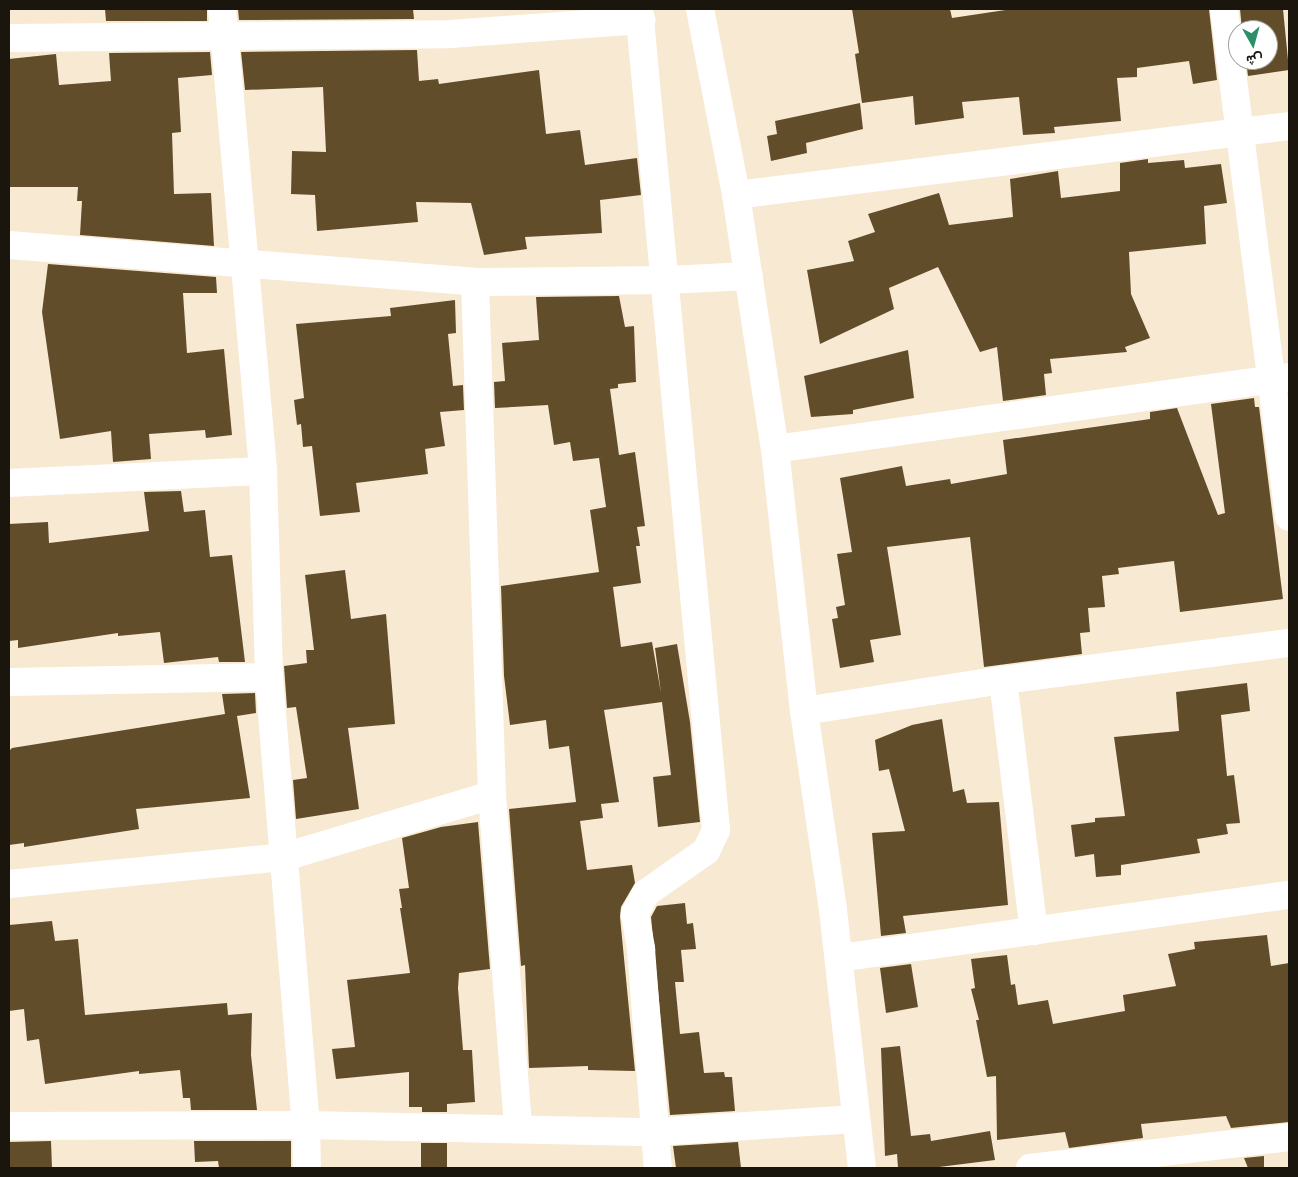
<!DOCTYPE html>
<html>
<head>
<meta charset="utf-8">
<style>
  body { margin:0 }
  #map { position:relative; width:1298px; height:1177px; overflow:hidden; background:#f8e9d2; font-family:"Nunito Sans",Vazirmatn,sans-serif }
  div>[style] { position:absolute }
  .building>* { inset:0; background:#624d2b }
  .minor>* { height:28px; margin:-14px; padding:0 14px; transform-origin:14px; border-radius:14px; background:#fff }
  span { translate:-50% -50%; white-space:nowrap; text-align:center; line-height:1.15; -webkit-text-stroke:5px #fff; paint-order:stroke }
  .frame { position:absolute; inset:0; border:10px solid #1a150d; pointer-events:none }
  .north { position:absolute; left:1228px; top:20px; width:50px; height:50px; box-sizing:border-box; background:#fff; border:1px solid #a3a19e; border-radius:50%; rotate:173deg; font-size:14px; font-weight:700; line-height:20px; text-align:center; color:#1a150d }
  .north::after { content:''; display:block; margin:auto; width:18px; height:22px; background:#2b8f6a; clip-path:polygon(50% 0,100% 100%,50% 72%,0 100%) }
</style>
</head>
<body>
<div id="map">
  <div class="building">
    <div style="clip-path:polygon(105px 9px,207px 9px,207px 21px,106px 21px)"></div>
    <div style="clip-path:polygon(238px 9px,413px 9px,414px 19px,239px 20px)"></div>
    <div style="clip-path:polygon(852px 9px,950px 9px,952px 18px,1012px 9px,1209px 9px,1217px 80px,1193px 84px,1189px 61px,1137px 68px,1137px 77px,1117px 78px,1121px 121px,1054px 127px,1055px 133px,1023px 135px,1019px 97px,962px 102px,964px 118px,915px 125px,913px 96px,862px 103px,855px 54px,859px 53px)"></div>
    <div style="clip-path:polygon(1240px 9px,1283px 9px,1289px 70px,1248px 76px,1246px 60px,1268px 60px,1268px 30px,1242px 30px)"></div>
    <div style="clip-path:polygon(417px 50px,419px 81px,438px 79px,439px 84px,539px 70px,546px 134px,580px 130px,585px 165px,637px 158px,641px 195px,600px 200px,602px 233px,525px 237px,527px 249px,484px 255px,471px 203px,416px 202px,418px 222px,317px 231px,315px 195px,291px 194px,292px 151px,326px 152px,323px 87px,245px 90px,241px 52px)"></div>
    <div style="clip-path:polygon(210px 52px,212px 75px,178px 78px,181px 132px,172px 133px,174px 194px,211px 193px,214px 246px,80px 235px,82px 201px,77px 201px,78px 187px,9px 187px,9px 59px,56px 54px,59px 85px,111px 81px,109px 53px)"></div>
    <div style="clip-path:polygon(860px 103px,863px 129px,806px 143px,807px 153px,771px 161px,767px 136px,777px 134px,775px 121px)"></div>
    <div style="clip-path:polygon(1148px 159px,1148px 163px,1184px 160px,1185px 168px,1221px 164px,1227px 203px,1204px 206px,1206px 244px,1129px 252px,1131px 294px,1150px 338px,1125px 347px,1127px 352px,1050px 359px,1052px 373px,1044px 374px,1046px 395px,1003px 401px,997px 347px,980px 352px,938px 267px,889px 288px,894px 309px,820px 344px,807px 270px,854px 261px,848px 241px,875px 232px,868px 214px,939px 193px,949px 225px,1013px 217px,1010px 179px,1058px 171px,1061px 198px,1120px 191px,1120px 163px)"></div>
    <div style="clip-path:polygon(48px 264px,216px 277px,217px 293px,183px 293px,187px 353px,224px 349px,232px 435px,206px 438px,205px 430px,149px 434px,151px 459px,113px 462px,111px 431px,60px 439px,42px 312px)"></div>
    <div style="clip-path:polygon(619px 296px,625px 327px,634px 326px,636px 382px,618px 384px,618px 388px,610px 389px,619px 455px,635px 452px,645px 526px,637px 527px,640px 546px,636px 546px,641px 583px,613px 587px,621px 647px,652px 642px,661px 693px,655px 648px,677px 644px,690px 722px,700px 822px,658px 827px,653px 777px,671px 775px,662px 702px,604px 710px,619px 802px,601px 804px,603px 818px,580px 821px,587px 870px,632px 865px,635px 883px,621px 907px,620px 917px,635px 1071px,588px 1070px,588px 1066px,529px 1068px,525px 965px,521px 966px,509px 809px,576px 802px,569px 746px,549px 749px,546px 720px,510px 725px,504px 676px,501px 586px,599px 572px,590px 510px,606px 507px,599px 458px,607px 457px,573px 461px,570px 442px,554px 445px,548px 405px,495px 408px,494px 382px,505px 381px,502px 343px,539px 340px,536px 297px)"></div>
    <div style="clip-path:polygon(455px 300px,456px 333px,448px 334px,453px 386px,463px 385px,464px 410px,440px 412px,445px 446px,425px 449px,428px 474px,356px 483px,360px 512px,320px 516px,312px 446px,303px 447px,301px 424px,297px 425px,294px 400px,304px 398px,296px 324px,391px 316px,390px 308px)"></div>
    <div style="clip-path:polygon(908px 350px,914px 398px,853px 410px,853px 414px,811px 417px,804px 376px)"></div>
    <div style="clip-path:polygon(1254px 398px,1255px 407px,1259px 407px,1283px 599px,1180px 612px,1174px 561px,1118px 568px,1119px 574px,1102px 576px,1105px 607px,1088px 608px,1090px 632px,1080px 633px,1082px 654px,984px 667px,970px 537px,887px 547px,901px 635px,870px 640px,874px 662px,840px 668px,832px 619px,838px 618px,836px 607px,845px 605px,837px 554px,852px 552px,840px 478px,902px 466px,906px 486px,950px 479px,951px 484px,1007px 474px,1003px 440px,1150px 419px,1150px 412px,1177px 408px,1218px 515px,1225px 513px,1211px 404px)"></div>
    <div style="clip-path:polygon(181px 491px,184px 512px,205px 510px,210px 557px,232px 555px,245px 662px,219px 662px,218px 657px,164px 663px,160px 632px,118px 636px,118px 633px,18px 648px,18px 640px,9px 641px,9px 524px,48px 522px,49px 543px,149px 531px,144px 492px)"></div>
    <div style="clip-path:polygon(345px 570px,351px 619px,386px 614px,395px 724px,348px 728px,359px 809px,296px 819px,293px 780px,307px 778px,296px 707px,287px 708px,284px 666px,307px 663px,306px 650px,314px 650px,305px 575px)"></div>
    <div style="clip-path:polygon(1247px 683px,1250px 711px,1221px 715px,1227px 776px,1234px 775px,1240px 823px,1226px 824px,1228px 834px,1197px 839px,1200px 853px,1121px 865px,1121px 875px,1096px 877px,1094px 854px,1075px 857px,1071px 825px,1095px 822px,1095px 818px,1125px 816px,1114px 737px,1179px 731px,1176px 692px)"></div>
    <div style="clip-path:polygon(255px 693px,256px 713px,237px 716px,250px 798px,136px 809px,139px 829px,24px 847px,24px 843px,9px 845px,9px 751px,12px 748px,225px 714px,222px 694px)"></div>
    <div style="clip-path:polygon(942px 719px,953px 792px,964px 789px,967px 803px,999px 802px,1008px 905px,903px 916px,906px 933px,881px 936px,872px 833px,905px 831px,889px 769px,879px 771px,875px 740px,912px 725px)"></div>
    <div style="clip-path:polygon(478px 822px,490px 969px,459px 973px,458px 988px,463px 1050px,472px 1050px,475px 1102px,447px 1104px,447px 1112px,422px 1112px,422px 1107px,409px 1107px,409px 1072px,336px 1079px,332px 1049px,355px 1047px,347px 980px,410px 973px,400px 908px,402px 908px,399px 889px,409px 888px,402px 838px,441px 827px)"></div>
    <div style="clip-path:polygon(685px 903px,687px 924px,693px 923px,696px 949px,681px 950px,684px 982px,675px 982px,680px 1034px,699px 1032px,704px 1073px,724px 1072px,725px 1077px,732px 1077px,735px 1111px,670px 1115px,651px 917px,657px 906px)"></div>
    <div style="clip-path:polygon(52px 921px,55px 941px,78px 939px,85px 1015px,227px 1003px,228px 1015px,252px 1013px,251px 1055px,257px 1110px,191px 1110px,190px 1098px,183px 1098px,180px 1070px,139px 1074px,139px 1071px,45px 1084px,39px 1039px,27px 1041px,24px 1009px,9px 1011px,9px 925px)"></div>
    <div style="clip-path:polygon(1267px 935px,1271px 966px,1289px 963px,1289px 1122px,1231px 1128px,1226px 1116px,1141px 1124px,1143px 1138px,1069px 1148px,1065px 1132px,997px 1140px,996px 1076px,987px 1077px,976px 1020px,979px 1020px,971px 989px,975px 988px,971px 959px,1007px 955px,1011px 985px,1015px 984px,1018px 1005px,1048px 1000px,1053px 1024px,1125px 1011px,1123px 995px,1176px 986px,1168px 954px,1195px 949px,1194px 942px)"></div>
    <div style="clip-path:polygon(911px 964px,918px 1007px,886px 1013px,880px 968px)"></div>
    <div style="clip-path:polygon(900px 1046px,911px 1136px,930px 1134px,931px 1141px,990px 1131px,995px 1160px,931px 1168px,898px 1168px,897px 1154px,885px 1156px,881px 1048px)"></div>
    <div style="clip-path:polygon(51px 1141px,52px 1168px,9px 1168px,9px 1142px)"></div>
    <div style="clip-path:polygon(194px 1141px,291px 1141px,291px 1168px,219px 1168px,218px 1161px,195px 1162px)"></div>
    <div style="clip-path:polygon(738px 1142px,741px 1168px,676px 1168px,673px 1146px)"></div>
    <div style="clip-path:polygon(421px 1143px,447px 1143px,447px 1168px,421px 1168px)"></div>
    <div style="clip-path:polygon(1264px 1156px,1264px 1168px,1248px 1168px,1244px 1158px)"></div>
  </div>
  <div class="minor">
    <div style="left:222px;top:9px;width:464px;rotate:84.9deg"></div>
    <div style="left:263px;top:471px;width:206px;rotate:88.3deg"></div>
    <div style="left:269px;top:677px;width:450px;rotate:85.3deg"></div>
    <div style="left:306px;top:1125px;width:43px;rotate:88.7deg"></div>
    <div style="left:639px;top:9px;width:825px;rotate:84.64deg"></div>
    <div style="left:716px;top:830px;width:23px;rotate:115deg"></div>
    <div style="left:706px;top:851px;width:73px;rotate:145deg"></div>
    <div style="left:646px;top:893px;width:24px;rotate:118deg"></div>
    <div style="left:635px;top:914px;width:36px;rotate:80deg"></div>
    <div style="left:641px;top:949px;width:220px;rotate:85.6deg"></div>
    <div style="left:700px;top:9px;width:189px;rotate:79deg"></div>
    <div style="left:736px;top:195px;width:257px;rotate:81.3deg"></div>
    <div style="left:775px;top:449px;width:264px;rotate:83.7deg"></div>
    <div style="left:804px;top:711px;width:201px;rotate:81.7deg"></div>
    <div style="left:833px;top:910px;width:260px;rotate:83.6deg"></div>
    <div style="left:1224px;top:9px;width:512px;rotate:82.71deg"></div>
    <div style="left:9px;top:38px;width:441px;rotate:-0.5deg"></div>
    <div style="left:450px;top:34px;width:192px;rotate:-4.2deg"></div>
    <div style="left:736px;top:195px;width:557px;rotate:-7.11deg"></div>
    <div style="left:9px;top:245px;width:467px;rotate:4.5deg"></div>
    <div style="left:475px;top:282px;width:192px;rotate:-0.6deg"></div>
    <div style="left:667px;top:280px;width:82px;rotate:-2.8deg"></div>
    <div style="left:475px;top:282px;width:513px;rotate:88.1deg"></div>
    <div style="left:492px;top:795px;width:334px;rotate:85.5deg"></div>
    <div style="left:775px;top:449px;width:519px;rotate:-7.97deg"></div>
    <div style="left:9px;top:483px;width:254px;rotate:-2.7deg"></div>
    <div style="left:1003px;top:680px;width:253px;rotate:83deg"></div>
    <div style="left:9px;top:682px;width:260px;rotate:-1.1deg"></div>
    <div style="left:804px;top:711px;width:201px;rotate:-8.9deg"></div>
    <div style="left:1003px;top:680px;width:288px;rotate:-7.4deg"></div>
    <div style="left:9px;top:884px;width:276px;rotate:-5.6deg"></div>
    <div style="left:284px;top:857px;width:217px;rotate:-16.6deg"></div>
    <div style="left:839px;top:958px;width:454px;rotate:-8deg"></div>
    <div style="left:9px;top:1126px;width:297px;rotate:-0.2deg"></div>
    <div style="left:306px;top:1125px;width:348px;rotate:1.2deg"></div>
    <div style="left:654px;top:1132px;width:202px;rotate:-3.7deg"></div>
    <div style="left:1030px;top:1168px;width:261px;rotate:-6.8deg"></div>
  </div>
  <div class="frame"></div>
  <div class="north">ش</div>
</div>
</body>
</html>
